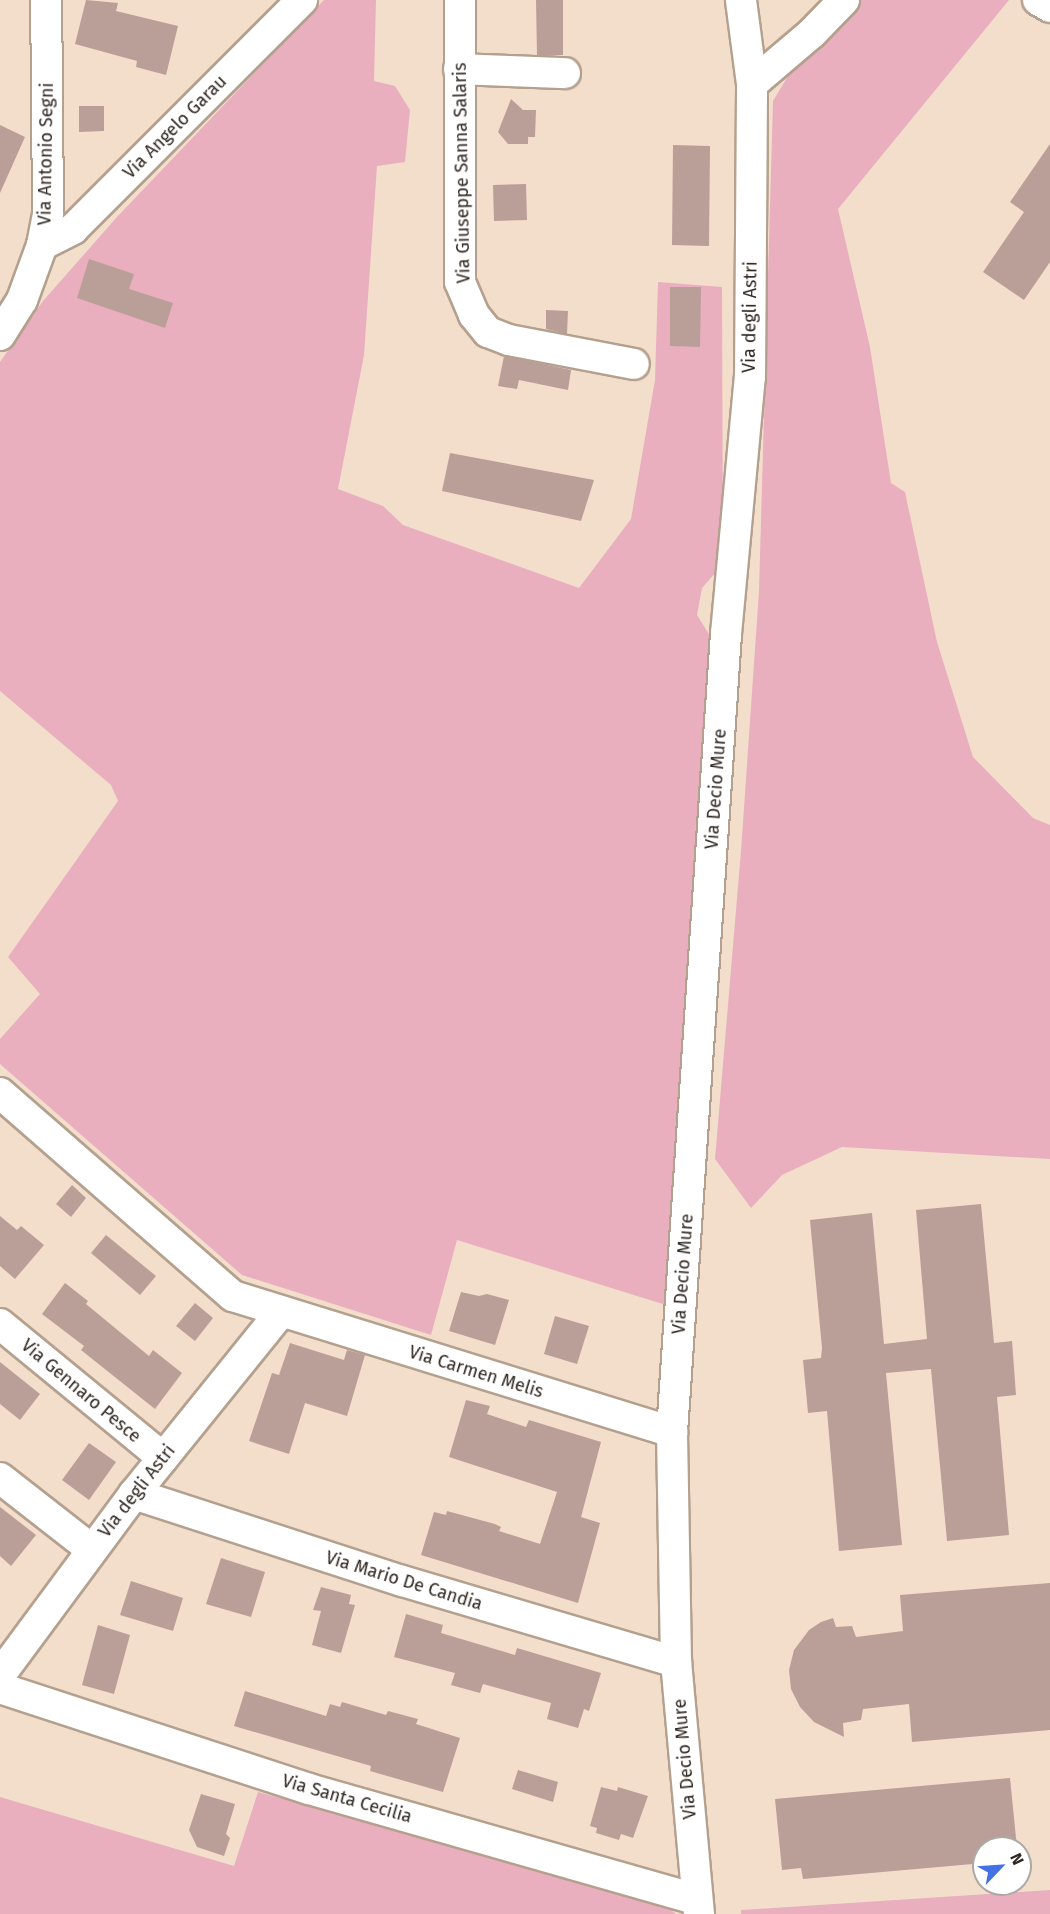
<!DOCTYPE html>
<html>
<head>
<meta charset="utf-8">
<style>
  body { margin:0 }
  #map { position:relative; width:1050px; height:1914px; overflow:hidden; background:#f3decb; font-family:"Fira Sans",sans-serif }
  div>[style] { position:absolute }
  .green>* { inset:0; background:#e9afbf }
  .building>* { inset:0; background:#ba9e98 }
  .roads { filter:drop-shadow(2px 0 #b4a08e) drop-shadow(-2px 0 #b4a08e) drop-shadow(0 2px #b4a08e) drop-shadow(0 -2px #b4a08e) }
  .minor>* { height:30px; margin:-15px; padding:0 15px; transform-origin:15px; border-radius:15px; background:#fff }
  span { translate:-50% -50%; white-space:nowrap; text-align:center; line-height:1.15; -webkit-text-stroke:4.5px #fff; paint-order:stroke }
  .street-label { font-size:18px; color:#302821 }
  .north { position:absolute; left:972px; top:1836px; width:60px; height:60px; box-sizing:border-box; background:#fff; border:2px solid #aca9a6; border-radius:50%; rotate:65deg; font-size:16px; font-weight:700; line-height:24px; text-align:center; color:#302821 }
  .north::after { content:''; display:block; margin:auto; width:21px; height:27px; background:#4372e4; clip-path:polygon(50% 0,100% 100%,50% 72%,0 100%) }
</style>
</head>
<body>
<div id="map">
  <div class="green">
    <div style="clip-path:polygon(324px 0,376px 0,374px 81px,395px 86px,410px 110px,405px 162px,377px 166px,364px 355px,338px 489px,383px 506px,403px 525px,579px 588px,631px 519px,655px 380px,658px 282px,722px 287px,723px 564px,702px 588px,697px 615px,712px 639px,666px 1305px,457px 1240px,431px 1335px,242px 1275px,0 1064px,0 1039px,40px 994px,8px 957px,118px 801px,111px 785px,0 691px,0 362px,43px 301px,117px 217px)"></div>
    <div style="clip-path:polygon(856px 0,1009px 0,838px 209px,870px 347px,891px 483px,905px 492px,937px 642px,973px 757px,1033px 818px,1050px 825px,1050px 1159px,842px 1147px,782px 1175px,751px 1208px,715px 1159px,741px 851px,759px 591px,773px 101px,791px 71px)"></div>
    <div style="clip-path:polygon(258px 1792px,664px 1904px,676px 1914px,0 1914px,0 1797px,234px 1866px)"></div>
    <div style="clip-path:polygon(1050px 1890px,1050px 1914px,741px 1914px,741px 1910px)"></div>
  </div>
  <div class="building">
    <div style="clip-path:polygon(86px 0,118px 3px,116px 11px,178px 26px,166px 75px,136px 67px,137px 61px,75px 44px)"></div>
    <div style="clip-path:polygon(536px 0,563px 0,563px 55px,537px 55px)"></div>
    <div style="clip-path:polygon(511px 99px,523px 110px,536px 110px,535px 137px,528px 137px,528px 144px,508px 144px,498px 132px)"></div>
    <div style="clip-path:polygon(79px 106px,104px 106px,104px 131px,79px 132px)"></div>
    <div style="clip-path:polygon(0 125px,25px 137px,0 193px)"></div>
    <div style="clip-path:polygon(1050px 144px,1050px 262px,1024px 300px,983px 272px,1024px 212px,1010px 202px)"></div>
    <div style="clip-path:polygon(673px 145px,710px 146px,709px 246px,672px 245px)"></div>
    <div style="clip-path:polygon(526px 184px,527px 220px,494px 221px,493px 185px)"></div>
    <div style="clip-path:polygon(89px 259px,134px 274px,129px 289px,173px 303px,165px 328px,77px 298px)"></div>
    <div style="clip-path:polygon(670px 287px,701px 287px,700px 347px,670px 346px)"></div>
    <div style="clip-path:polygon(546px 310px,568px 311px,567px 334px,546px 329px)"></div>
    <div style="clip-path:polygon(504px 356px,571px 370px,568px 390px,519px 380px,517px 389px,498px 386px)"></div>
    <div style="clip-path:polygon(450px 453px,594px 480px,581px 521px,442px 491px)"></div>
    <div style="clip-path:polygon(72px 1185px,86px 1198px,71px 1217px,56px 1204px)"></div>
    <div style="clip-path:polygon(981px 1204px,994px 1343px,1012px 1341px,1016px 1395px,997px 1397px,1009px 1535px,947px 1541px,931px 1369px,886px 1373px,902px 1545px,839px 1551px,827px 1411px,808px 1413px,803px 1360px,821px 1358px,822px 1348px,810px 1220px,872px 1213px,884px 1344px,927px 1339px,916px 1210px)"></div>
    <div style="clip-path:polygon(0 1216px,17px 1230px,21px 1226px,44px 1245px,15px 1279px,0 1266px)"></div>
    <div style="clip-path:polygon(106px 1235px,156px 1276px,140px 1295px,91px 1253px)"></div>
    <div style="clip-path:polygon(65px 1283px,88px 1301px,86px 1304px,149px 1356px,153px 1350px,182px 1373px,155px 1409px,81px 1350px,84px 1346px,42px 1314px)"></div>
    <div style="clip-path:polygon(461px 1292px,479px 1296px,487px 1294px,509px 1300px,495px 1345px,449px 1331px)"></div>
    <div style="clip-path:polygon(195px 1303px,213px 1318px,195px 1341px,176px 1326px)"></div>
    <div style="clip-path:polygon(555px 1316px,589px 1326px,577px 1364px,544px 1354px)"></div>
    <div style="clip-path:polygon(290px 1343px,344px 1360px,347px 1350px,365px 1355px,347px 1416px,305px 1403px,289px 1454px,249px 1441px,272px 1373px,279px 1375px)"></div>
    <div style="clip-path:polygon(0 1362px,40px 1394px,20px 1420px,0 1404px)"></div>
    <div style="clip-path:polygon(466px 1400px,490px 1406px,487px 1414px,526px 1427px,529px 1420px,601px 1442px,581px 1517px,600px 1523px,578px 1603px,421px 1555px,434px 1512px,446px 1515px,447px 1511px,495px 1524px,501px 1527px,499px 1531px,540px 1544px,557px 1492px,449px 1457px)"></div>
    <div style="clip-path:polygon(89px 1443px,116px 1462px,89px 1500px,62px 1480px)"></div>
    <div style="clip-path:polygon(0 1507px,36px 1535px,11px 1566px,0 1556px)"></div>
    <div style="clip-path:polygon(221px 1558px,265px 1572px,251px 1617px,206px 1604px)"></div>
    <div style="clip-path:polygon(131px 1581px,183px 1598px,173px 1631px,120px 1615px)"></div>
    <div style="clip-path:polygon(1050px 1583px,1050px 1730px,912px 1742px,909px 1704px,863px 1709px,861px 1720px,843px 1723px,844px 1737px,814px 1722px,800px 1707px,791px 1689px,789px 1670px,794px 1650px,809px 1630px,821px 1622px,833px 1618px,836px 1627px,852px 1626px,856px 1637px,903px 1631px,900px 1595px)"></div>
    <div style="clip-path:polygon(321px 1587px,351px 1595px,349px 1604px,355px 1605px,341px 1653px,312px 1645px,321px 1611px,313px 1610px)"></div>
    <div style="clip-path:polygon(406px 1614px,443px 1625px,441px 1633px,515px 1655px,517px 1648px,601px 1673px,589px 1711px,584px 1709px,578px 1728px,547px 1719px,551px 1703px,483px 1684px,480px 1693px,451px 1685px,455px 1673px,394px 1657px)"></div>
    <div style="clip-path:polygon(98px 1625px,130px 1635px,114px 1694px,82px 1685px)"></div>
    <div style="clip-path:polygon(245px 1691px,326px 1716px,330px 1704px,340px 1707px,342px 1702px,386px 1715px,388px 1711px,418px 1719px,416px 1724px,460px 1738px,443px 1792px,370px 1771px,371px 1766px,234px 1726px)"></div>
    <div style="clip-path:polygon(518px 1770px,558px 1782px,553px 1802px,512px 1789px)"></div>
    <div style="clip-path:polygon(1010px 1778px,1017px 1848px,984px 1848px,984px 1863px,803px 1879px,801px 1868px,782px 1870px,775px 1799px)"></div>
    <div style="clip-path:polygon(601px 1787px,617px 1791px,618px 1787px,648px 1796px,633px 1838px,621px 1834px,619px 1840px,596px 1833px,597px 1828px,590px 1826px)"></div>
    <div style="clip-path:polygon(201px 1794px,235px 1804px,226px 1834px,230px 1838px,224px 1856px,197px 1847px,189px 1830px)"></div>
  </div>
  <div class="roads">
    <div class="minor">
      <div style="left:460px;top:0;width:282px;rotate:90deg"></div>
      <div style="left:460px;top:282px;width:36px;rotate:67deg"></div>
      <div style="left:474px;top:315px;width:22px;rotate:51deg"></div>
      <div style="left:488px;top:332px;width:22px;rotate:21deg"></div>
      <div style="left:509px;top:340px;width:127px;rotate:10.9deg"></div>
      <div style="left:1038px;top:0;width:14px;rotate:30deg"></div>
      <div style="left:459px;top:69px;width:106px;rotate:2.2deg"></div>
      <div style="left:752px;top:84px;width:79px;rotate:-40.4deg"></div>
      <div style="left:812px;top:33px;width:46px;rotate:-45.9deg"></div>
      <div style="left:42px;top:245px;width:35px;rotate:-27deg"></div>
      <div style="left:73px;top:229px;width:324px;rotate:-45deg"></div>
      <div style="left:0;top:335px;width:41px;rotate:-57.8deg"></div>
      <div style="left:22px;top:300px;width:59px;rotate:-70deg"></div>
      <div style="left:42px;top:245px;width:32px;rotate:-79deg"></div>
      <div style="left:48px;top:214px;width:214px;rotate:-90.5deg"></div>
      <div style="left:0;top:1093px;width:309px;rotate:41.1deg"></div>
      <div style="left:233px;top:1296px;width:460px;rotate:17.2deg"></div>
      <div style="left:0;top:1324px;width:211px;rotate:39.4deg"></div>
      <div style="left:0;top:1478px;width:117px;rotate:38deg"></div>
      <div style="left:134px;top:1494px;width:282px;rotate:18deg"></div>
      <div style="left:402px;top:1581px;width:286px;rotate:16.5deg"></div>
      <div style="left:0;top:1675px;width:225px;rotate:-53.5deg"></div>
      <div style="left:134px;top:1494px;width:234px;rotate:-51.1deg"></div>
      <div style="left:0;top:1688px;width:325px;rotate:18.1deg"></div>
      <div style="left:309px;top:1789px;width:402px;rotate:15.9deg"></div>
      <div style="left:699px;top:1914px;width:253px;rotate:-95.2deg"></div>
      <div style="left:676px;top:1662px;width:230px;rotate:-91deg"></div>
      <div style="left:672px;top:1432px;width:800px;rotate:-86.13deg"></div>
      <div style="left:726px;top:634px;width:258px;rotate:-84.7deg"></div>
      <div style="left:750px;top:377px;width:293px;rotate:-89.6deg"></div>
      <div style="left:752px;top:84px;width:85px;rotate:-97.5deg"></div>
    </div>
  </div>
  <div class="street-label">
    <span style="left:175px;top:127px;rotate:-45deg">Via Angelo Garau</span>
    <span style="left:46px;top:154px;rotate:-89deg">Via Antonio Segni</span>
    <span style="left:462px;top:173px;rotate:-91deg">Via Giuseppe Sanna Salaris</span>
    <span style="left:750px;top:317px;rotate:-89deg">Via degli Astri</span>
    <span style="left:716px;top:789px;rotate:-86deg">Via Decio Mure</span>
    <span style="left:683px;top:1274px;rotate:-86deg">Via Decio Mure</span>
    <span style="left:476px;top:1372px;rotate:17deg">Via Carmen Melis</span>
    <span style="left:81px;top:1391px;rotate:40deg">Via Gennaro Pesce</span>
    <span style="left:137px;top:1491px;rotate:-52deg">Via degli Astri</span>
    <span style="left:404px;top:1581px;rotate:17deg">Via Mario De Candia</span>
    <span style="left:685px;top:1759px;rotate:-95deg">Via Decio Mure</span>
    <span style="left:347px;top:1799px;rotate:16deg">Via Santa Cecilia</span>
  </div>
  <div class="north">N</div>
</div>
</body>
</html>
